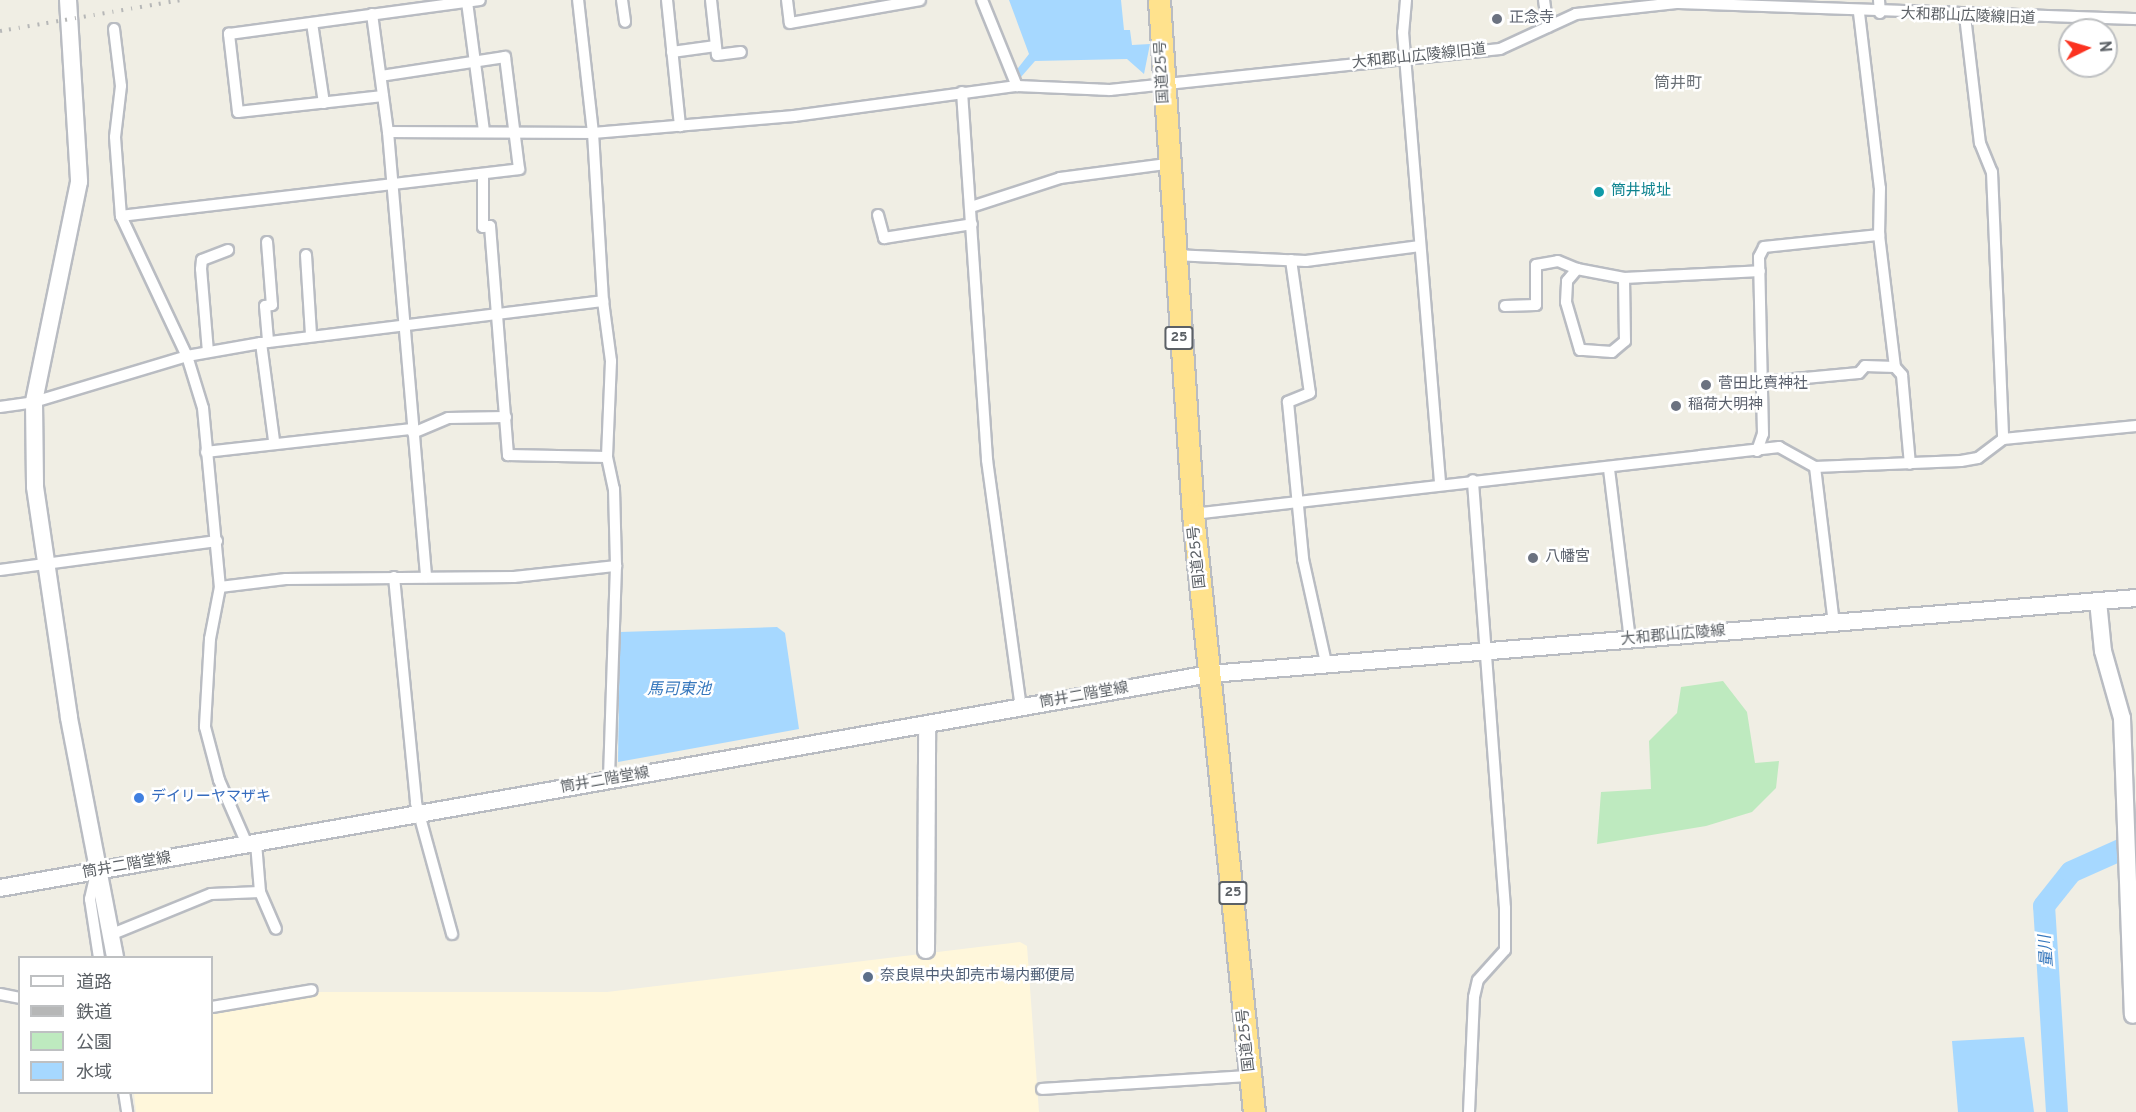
<!DOCTYPE html>
<html>
<head>
<meta charset="utf-8">
<style>
  body { margin:0 }
  #map { position:relative; width:2136px; height:1112px; overflow:hidden; background:#f0eee4; font-family:Overpass,"Noto Sans JP",sans-serif }
  div>[style] { position:absolute }
  .commercial>* { inset:0; background:#fff7db }
  .green>* { inset:0; background:#beeabf }
  .water>* { inset:0; background:#a6d8ff }
  .river>* { height:22px; margin:-11px; padding:0 11px; transform-origin:11px; border-radius:11px; background:#a6d8ff }
  .roads { filter:drop-shadow(2px 0 #b9bcc2) drop-shadow(-2px 0 #b9bcc2) drop-shadow(0 2px #b9bcc2) drop-shadow(0 -2px #b9bcc2) }
  .street>* { height:10px; margin:-5px; padding:0 5px; transform-origin:5px; border-radius:5px; background:#fff }
  .secondary>* { height:16px; margin:-8px; padding:0 8px; transform-origin:8px; border-radius:8px; background:#fff }
  .highway>* { height:21px; margin:-10.5px; padding:0 10.5px; transform-origin:10.5px; border-radius:10.5px; background:#ffe28d }
  .rail>* { height:4px; margin-top:-2px; transform-origin:0; background:repeating-linear-gradient(90deg,#b6b7b7 0 1.5px,transparent 0 9.5px) }
  .dots>* { width:16px; height:16px; translate:-50% -50%; box-sizing:border-box; border:3px solid #fff; border-radius:50% }
  span { translate:-50% -50%; white-space:nowrap; text-align:center; line-height:1.15; -webkit-text-stroke:5px #fff; paint-order:stroke }
  .shield-label span { padding:2px 4px; background:#fff; border:2px solid; border-radius:4px; -webkit-text-stroke-width:0 }
  .shield-label { font-size:14px; color:#5c6166; font-weight:700 }
  .street-label { font-size:15px; color:#5c6166 }
  .worship-label { font-size:15px; color:#5b616d }
  .left { translate:0 -50%; text-align:left }
  .culture-label { font-size:15px; color:#0d838f }
  .shop-label { font-size:15px; color:#366cbe }
  .service-label { font-size:15px; color:#4e5e75 }
  .neighbourhood-label { font-size:16px; color:#6d7379 }
  .water-label { font-size:16px; color:#3778bd; font-style:italic }
  .legend { position:absolute; left:18px; top:956px; width:195px; height:138px; box-sizing:border-box; background:#fff; border:2px solid #bec0c2; margin:0; padding:8px 10px; list-style:none; font-size:18px; color:#5c6166 }
  .legend li { display:flex; align-items:center; gap:12px; height:30px }
  .legend b { width:30px; border:2px solid #bec0c2 }
  .north { position:absolute; left:2058px; top:18px; width:60px; height:60px; box-sizing:border-box; background:#fff; border:2px solid #bec0c2; border-radius:50%; rotate:85deg; font-size:16px; font-weight:700; line-height:24px; text-align:center; color:#5c6166 }
  .north::after { content:''; display:block; margin:auto; width:21px; height:27px; background:#fb3220; clip-path:polygon(50% 0,100% 100%,50% 72%,0 100%) }
</style>
</head>
<body>
<div id="map">
  <div class="commercial">
    <div style="clip-path:polygon(1020px 942px,1027px 946px,1039px 1112px,136px 1112px,134px 1093px,212px 1092px,212px 1011px,246px 1009px,318px 992px,607px 992px)"></div>
  </div>
  <div class="green">
    <div style="clip-path:polygon(1723px 681px,1747px 712px,1755px 763px,1779px 761px,1776px 788px,1752px 812px,1706px 826px,1597px 844px,1601px 792px,1651px 789px,1649px 741px,1677px 713px,1681px 687px)"></div>
  </div>
  <div class="water">
    <div style="clip-path:polygon(1009px 0,1121px 0,1124px 30px,1130px 30px,1132px 45px,1150px 44px,1144px 74px,1127px 59px,1035px 61px,1021px 77px,1015px 72px,1029px 54px)"></div>
    <div style="clip-path:polygon(777px 627px,785px 633px,799px 729px,618px 762px,620px 632px)"></div>
    <div style="clip-path:polygon(2024px 1037px,2034px 1112px,1958px 1112px,1952px 1041px)"></div>
  </div>
  <div class="river">
    <div style="left:2057px;top:1112px;width:206px;rotate:-93.6deg"></div>
    <div style="left:2044px;top:906px;width:43px;rotate:-51.5deg"></div>
    <div style="left:2071px;top:872px;width:71px;rotate:-24deg"></div>
  </div>
  <div class="roads">
    <div class="street">
      <div style="left:622px;top:0;width:22px;rotate:82deg"></div>
      <div style="left:667px;top:0;width:127px;rotate:84.1deg"></div>
      <div style="left:711px;top:0;width:55px;rotate:83.8deg"></div>
      <div style="left:717px;top:55px;width:24px;rotate:-7deg"></div>
      <div style="left:787px;top:0;width:23px;rotate:83deg"></div>
      <div style="left:790px;top:23px;width:132px;rotate:-10deg"></div>
      <div style="left:982px;top:0;width:93px;rotate:67.9deg"></div>
      <div style="left:1406px;top:0;width:32px;rotate:95deg"></div>
      <div style="left:1403px;top:32px;width:453px;rotate:85.3deg"></div>
      <div style="left:1544px;top:0;width:27px;rotate:82deg"></div>
      <div style="left:1879px;top:0;width:13px;rotate:86deg"></div>
      <div style="left:467px;top:2px;width:130px;rotate:82.5deg"></div>
      <div style="left:1859px;top:13px;width:176px;rotate:83.2deg"></div>
      <div style="left:1880px;top:188px;width:47px;rotate:91.2deg"></div>
      <div style="left:1879px;top:235px;width:133px;rotate:83.1deg"></div>
      <div style="left:1895px;top:367px;width:11px;rotate:49deg"></div>
      <div style="left:1902px;top:375px;width:89px;rotate:84.9deg"></div>
      <div style="left:372px;top:14px;width:119px;rotate:82.3deg"></div>
      <div style="left:388px;top:132px;width:447px;rotate:85.1deg"></div>
      <div style="left:1965px;top:16px;width:128px;rotate:83.3deg"></div>
      <div style="left:1980px;top:143px;width:31px;rotate:68deg"></div>
      <div style="left:1992px;top:172px;width:267px;rotate:87.6deg"></div>
      <div style="left:312px;top:23px;width:81px;rotate:81.5deg"></div>
      <div style="left:114px;top:29px;width:57px;rotate:83deg"></div>
      <div style="left:121px;top:86px;width:51px;rotate:96.7deg"></div>
      <div style="left:115px;top:137px;width:79px;rotate:85.7deg"></div>
      <div style="left:121px;top:216px;width:155px;rotate:64.8deg"></div>
      <div style="left:187px;top:356px;width:54px;rotate:72.9deg"></div>
      <div style="left:203px;top:408px;width:180px;rotate:84.6deg"></div>
      <div style="left:220px;top:587px;width:53px;rotate:100.9deg"></div>
      <div style="left:210px;top:639px;width:88px;rotate:93.3deg"></div>
      <div style="left:205px;top:727px;width:55px;rotate:75.2deg"></div>
      <div style="left:219px;top:780px;width:70px;rotate:66.4deg"></div>
      <div style="left:672px;top:52px;width:44px;rotate:-7.8deg"></div>
      <div style="left:962px;top:92px;width:369px;rotate:86.1deg"></div>
      <div style="left:987px;top:460px;width:249px;rotate:82.2deg"></div>
      <div style="left:383px;top:96px;width:146px;rotate:173.7deg"></div>
      <div style="left:238px;top:112px;width:79px;rotate:-96.6deg"></div>
      <div style="left:229px;top:34px;width:253px;rotate:-7.7deg"></div>
      <div style="left:388px;top:132px;width:205px;rotate:0.3deg"></div>
      <div style="left:593px;top:133px;width:134px;rotate:-96.4deg"></div>
      <div style="left:483px;top:174px;width:53px;rotate:90deg"></div>
      <div style="left:483px;top:227px;width:7px;rotate:-8deg"></div>
      <div style="left:490px;top:226px;width:230px;rotate:85.5deg"></div>
      <div style="left:508px;top:455px;width:99px;rotate:1.2deg"></div>
      <div style="left:971px;top:207px;width:94px;rotate:-18deg"></div>
      <div style="left:1060px;top:178px;width:108px;rotate:-7.5deg"></div>
      <div style="left:878px;top:215px;width:24px;rotate:75deg"></div>
      <div style="left:884px;top:238px;width:89px;rotate:-9deg"></div>
      <div style="left:121px;top:216px;width:401px;rotate:-6.7deg"></div>
      <div style="left:519px;top:169px;width:113px;rotate:-97.1deg"></div>
      <div style="left:505px;top:57px;width:125px;rotate:171.3deg"></div>
      <div style="left:267px;top:242px;width:63px;rotate:85.5deg"></div>
      <div style="left:272px;top:305px;width:7px;rotate:172deg"></div>
      <div style="left:265px;top:306px;width:36px;rotate:85deg"></div>
      <div style="left:306px;top:255px;width:79px;rotate:86.4deg"></div>
      <div style="left:1173px;top:255px;width:133px;rotate:2.6deg"></div>
      <div style="left:1306px;top:261px;width:115px;rotate:-7.5deg"></div>
      <div style="left:1291px;top:260px;width:134px;rotate:81.9deg"></div>
      <div style="left:1310px;top:393px;width:24px;rotate:158deg"></div>
      <div style="left:1288px;top:402px;width:158px;rotate:84.5deg"></div>
      <div style="left:1303px;top:559px;width:107px;rotate:77.5deg"></div>
      <div style="left:1624px;top:278px;width:63px;rotate:89.1deg"></div>
      <div style="left:1625px;top:341px;width:17px;rotate:140deg"></div>
      <div style="left:1612px;top:352px;width:32px;rotate:-176deg"></div>
      <div style="left:1580px;top:350px;width:50px;rotate:-106.3deg"></div>
      <div style="left:1566px;top:302px;width:21px;rotate:-87deg"></div>
      <div style="left:1567px;top:281px;width:16px;rotate:-50deg"></div>
      <div style="left:1577px;top:269px;width:48px;rotate:10.8deg"></div>
      <div style="left:1624px;top:278px;width:136px;rotate:-2.9deg"></div>
      <div style="left:603px;top:301px;width:61px;rotate:82.4deg"></div>
      <div style="left:611px;top:361px;width:96px;rotate:92.4deg"></div>
      <div style="left:607px;top:457px;width:33px;rotate:78deg"></div>
      <div style="left:614px;top:489px;width:77px;rotate:88.5deg"></div>
      <div style="left:616px;top:566px;width:214px;rotate:91.9deg"></div>
      <div style="left:1505px;top:306px;width:31px;rotate:-2deg"></div>
      <div style="left:1536px;top:305px;width:40px;rotate:-90deg"></div>
      <div style="left:1536px;top:265px;width:22px;rotate:-10deg"></div>
      <div style="left:1558px;top:261px;width:21px;rotate:23deg"></div>
      <div style="left:261px;top:343px;width:98px;rotate:82.4deg"></div>
      <div style="left:208px;top:352px;width:83px;rotate:-94.8deg"></div>
      <div style="left:201px;top:269px;width:9px;rotate:-84deg"></div>
      <div style="left:202px;top:260px;width:28px;rotate:-21deg"></div>
      <div style="left:1762px;top:382px;width:97px;rotate:-5.3deg"></div>
      <div style="left:1859px;top:373px;width:9px;rotate:-49deg"></div>
      <div style="left:1865px;top:366px;width:30px;rotate:2deg"></div>
      <div style="left:0;top:407px;width:34px;rotate:-8deg"></div>
      <div style="left:34px;top:402px;width:160px;rotate:-16.7deg"></div>
      <div style="left:187px;top:356px;width:75px;rotate:-10deg"></div>
      <div style="left:261px;top:343px;width:345px;rotate:-7deg"></div>
      <div style="left:603px;top:301px;width:168px;rotate:-93.4deg"></div>
      <div style="left:593px;top:133px;width:202px;rotate:-4.8deg"></div>
      <div style="left:794px;top:116px;width:225px;rotate:-7.7deg"></div>
      <div style="left:1017px;top:86px;width:93px;rotate:2.5deg"></div>
      <div style="left:1110px;top:90px;width:392px;rotate:-6deg"></div>
      <div style="left:1500px;top:49px;width:84px;rotate:-24.7deg"></div>
      <div style="left:1576px;top:14px;width:101px;rotate:-6.3deg"></div>
      <div style="left:1676px;top:3px;width:460px;rotate:2deg"></div>
      <div style="left:413px;top:433px;width:38px;rotate:-23deg"></div>
      <div style="left:448px;top:418px;width:58px;rotate:-1deg"></div>
      <div style="left:1757px;top:451px;width:18px;rotate:-71deg"></div>
      <div style="left:1763px;top:434px;width:177px;rotate:-91.3deg"></div>
      <div style="left:1759px;top:257px;width:11px;rotate:-63deg"></div>
      <div style="left:1764px;top:247px;width:116px;rotate:-6deg"></div>
      <div style="left:206px;top:452px;width:207px;rotate:-6.4deg"></div>
      <div style="left:1815px;top:467px;width:157px;rotate:83.1deg"></div>
      <div style="left:1609px;top:469px;width:171px;rotate:83deg"></div>
      <div style="left:1193px;top:514px;width:590px;rotate:-6.52deg"></div>
      <div style="left:1779px;top:447px;width:41px;rotate:29.1deg"></div>
      <div style="left:1815px;top:467px;width:146px;rotate:-2.4deg"></div>
      <div style="left:1961px;top:461px;width:17px;rotate:-10deg"></div>
      <div style="left:1978px;top:458px;width:31px;rotate:-37deg"></div>
      <div style="left:2003px;top:439px;width:134px;rotate:-5.6deg"></div>
      <div style="left:0;top:570px;width:219px;rotate:-7.6deg"></div>
      <div style="left:394px;top:577px;width:227px;rotate:84.4deg"></div>
      <div style="left:416px;top:803px;width:136px;rotate:74.6deg"></div>
      <div style="left:220px;top:587px;width:66px;rotate:-6.9deg"></div>
      <div style="left:286px;top:579px;width:228px;rotate:-0.5deg"></div>
      <div style="left:514px;top:577px;width:103px;rotate:-6.2deg"></div>
      <div style="left:256px;top:843px;width:49px;rotate:85.3deg"></div>
      <div style="left:260px;top:892px;width:40px;rotate:66.6deg"></div>
      <div style="left:96px;top:873px;width:27px;rotate:103deg"></div>
      <div style="left:90px;top:899px;width:60px;rotate:81.3deg"></div>
      <div style="left:110px;top:935px;width:109px;rotate:-22.1deg"></div>
      <div style="left:211px;top:894px;width:49px;rotate:-2.3deg"></div>
      <div style="left:0;top:994px;width:20px;rotate:11deg"></div>
      <div style="left:212px;top:1007px;width:101px;rotate:-9.6deg"></div>
      <div style="left:1042px;top:1089px;width:209px;rotate:-3.6deg"></div>
      <div style="left:124px;top:1092px;width:20px;rotate:81deg"></div>
      <div style="left:1469px;top:1112px;width:115px;rotate:-87.5deg"></div>
      <div style="left:1474px;top:997px;width:17px;rotate:-77deg"></div>
      <div style="left:1478px;top:980px;width:40px;rotate:-48deg"></div>
      <div style="left:1505px;top:950px;width:42px;rotate:-90deg"></div>
      <div style="left:1505px;top:908px;width:429px;rotate:-94.3deg"></div>
    </div>
    <div class="secondary">
      <div style="left:68px;top:0;width:182px;rotate:86.5deg"></div>
      <div style="left:79px;top:182px;width:225px;rotate:101.6deg"></div>
      <div style="left:34px;top:402px;width:85px;rotate:89.3deg"></div>
      <div style="left:35px;top:487px;width:233px;rotate:81.6deg"></div>
      <div style="left:69px;top:718px;width:244px;rotate:79.1deg"></div>
      <div style="left:2098px;top:601px;width:50px;rotate:84.3deg"></div>
      <div style="left:2103px;top:651px;width:70px;rotate:74.2deg"></div>
      <div style="left:2122px;top:718px;width:297px;rotate:87.9deg"></div>
      <div style="left:0;top:888px;width:1229px;rotate:-10.03deg"></div>
      <div style="left:1210px;top:674px;width:929px;rotate:-4.69deg"></div>
      <div style="left:926px;top:950px;width:226px;rotate:-89.7deg"></div>
    </div>
    <div class="highway">
      <div style="left:1159px;top:0;width:515px;rotate:86.22deg"></div>
      <div style="left:1193px;top:514px;width:601px;rotate:84.18deg"></div>
    </div>
  </div>
  <div class="rail">
    <div style="left:0;top:31px;width:184px;rotate:-9.7deg"></div>
  </div>
  <div class="dots">
    <div style="left:1497px;top:19px;background:#6b7280"></div>
    <div style="left:1599px;top:192px;background:#0f9aa8"></div>
    <div style="left:1706px;top:385px;background:#6b7280"></div>
    <div style="left:1676px;top:406px;background:#6b7280"></div>
    <div style="left:1533px;top:558px;background:#6b7280"></div>
    <div style="left:139px;top:798px;background:#3f7fe0"></div>
    <div style="left:868px;top:977px;background:#5c6f8a"></div>
  </div>
  <div class="shield-label">
    <span style="left:1179px;top:338px">25</span>
    <span style="left:1233px;top:893px">25</span>
  </div>
  <div class="street-label">
    <span style="left:1968px;top:17px;rotate:2deg">大和郡山広陵線旧道</span>
    <span style="left:1419px;top:57px;rotate:-6deg">大和郡山広陵線旧道</span>
    <span style="left:1163px;top:72px;rotate:-93deg">国道25号</span>
    <span style="left:1198px;top:557px;rotate:-96deg">国道25号</span>
    <span style="left:1673px;top:636px;rotate:-5deg">大和郡山広陵線</span>
    <span style="left:1084px;top:696px;rotate:-10deg">筒井二階堂線</span>
    <span style="left:605px;top:781px;rotate:-10deg">筒井二階堂線</span>
    <span style="left:127px;top:866px;rotate:-10deg">筒井二階堂線</span>
    <span style="left:1247px;top:1040px;rotate:-96deg">国道25号</span>
  </div>
  <div class="worship-label">
    <span class="left" style="left:1509px;top:19px">正念寺</span>
    <span class="left" style="left:1718px;top:385px">菅田比賣神社</span>
    <span class="left" style="left:1688px;top:406px">稲荷大明神</span>
    <span class="left" style="left:1545px;top:558px">八幡宮</span>
  </div>
  <div class="culture-label">
    <span class="left" style="left:1611px;top:192px">筒井城址</span>
  </div>
  <div class="shop-label">
    <span class="left" style="left:151px;top:798px">デイリーヤマザキ</span>
  </div>
  <div class="service-label">
    <span class="left" style="left:880px;top:977px">奈良県中央卸売市場内郵便局</span>
  </div>
  <div class="neighbourhood-label">
    <span style="left:1678px;top:84px">筒井町</span>
  </div>
  <div class="water-label">
    <span style="left:679px;top:690px">馬司東池</span>
    <span style="left:2047px;top:951px;rotate:-94deg">量川</span>
  </div>
  <ul class="legend">
  <li><b style="height:8px;background:#fff"></b>道路</li>
  <li><b style="height:8px;background:#b6b7b7"></b>鉄道</li>
  <li><b style="height:16px;background:#beeabf"></b>公園</li>
  <li><b style="height:16px;background:#a6d8ff"></b>水域</li>
  </ul>
  <div class="north">N</div>
</div>
</body>
</html>
